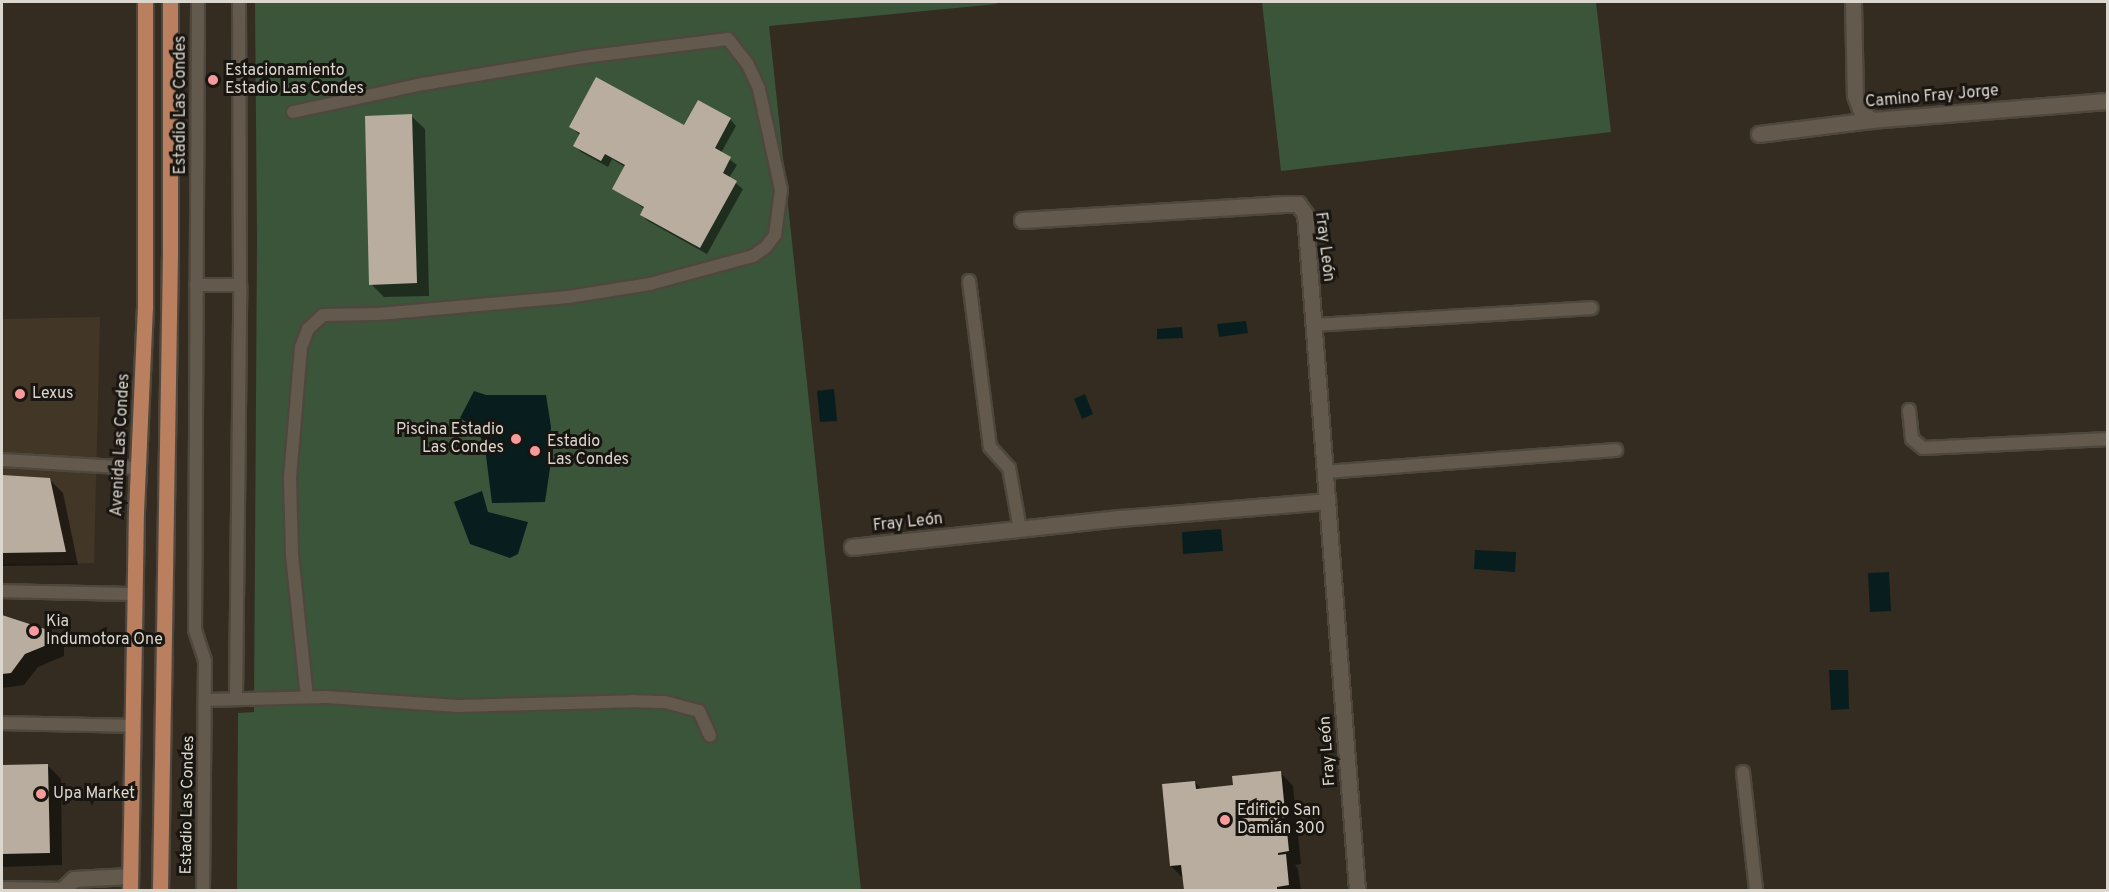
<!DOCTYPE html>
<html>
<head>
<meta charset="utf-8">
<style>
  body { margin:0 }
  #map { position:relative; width:2109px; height:892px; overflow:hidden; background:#342c21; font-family:Overpass,sans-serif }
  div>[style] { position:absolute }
  .commercial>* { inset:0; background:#423627 }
  .green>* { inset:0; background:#3a553a }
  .water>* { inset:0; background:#081e1e }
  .shadow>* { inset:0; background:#0007 }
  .building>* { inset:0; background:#b8ad9f }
  .roads { filter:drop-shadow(2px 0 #4e473d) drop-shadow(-2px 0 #4e473d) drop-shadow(0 2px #4e473d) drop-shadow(0 -2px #4e473d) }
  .service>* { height:12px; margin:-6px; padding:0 6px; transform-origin:6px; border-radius:6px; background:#635a4d }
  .minor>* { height:15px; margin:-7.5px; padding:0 7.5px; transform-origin:7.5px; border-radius:7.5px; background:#635a4d }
  .tertiary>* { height:15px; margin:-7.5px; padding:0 7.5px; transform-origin:7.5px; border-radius:7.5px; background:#635a4d }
  .primary>* { height:15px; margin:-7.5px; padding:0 7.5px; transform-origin:7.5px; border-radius:7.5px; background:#b97f5f }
  .dots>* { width:16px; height:16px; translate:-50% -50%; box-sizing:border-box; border:3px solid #191510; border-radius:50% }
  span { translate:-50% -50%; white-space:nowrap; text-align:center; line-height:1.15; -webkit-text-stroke:6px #191510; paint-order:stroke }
  .poi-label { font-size:16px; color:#dbd6ce }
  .left { translate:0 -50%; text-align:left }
  .right { translate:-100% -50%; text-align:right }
  .street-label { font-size:16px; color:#dbd6ce }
  .frame { position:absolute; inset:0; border:3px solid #dbd6ce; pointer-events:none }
</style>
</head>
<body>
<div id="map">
  <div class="commercial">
    <div style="clip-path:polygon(100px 317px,94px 563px,2px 564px,2px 319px)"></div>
  </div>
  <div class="green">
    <div style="clip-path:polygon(255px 2px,996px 2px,997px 4px,769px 26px,861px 890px,237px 890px,238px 713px,254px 712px,257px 239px)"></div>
    <div style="clip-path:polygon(1262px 2px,1596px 2px,1611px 132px,1281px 171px)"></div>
  </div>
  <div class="water">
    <div style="clip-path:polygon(1246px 321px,1248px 333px,1219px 337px,1217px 324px)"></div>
    <div style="clip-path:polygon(1182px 327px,1183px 338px,1157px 339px,1157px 329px)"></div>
    <div style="clip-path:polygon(834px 389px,837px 421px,820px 422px,817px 391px)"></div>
    <div style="clip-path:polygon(474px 391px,486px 395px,546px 395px,551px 427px,550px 468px,545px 502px,492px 503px,485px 448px,477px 429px,460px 418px)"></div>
    <div style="clip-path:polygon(1085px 394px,1093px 414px,1082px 419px,1074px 399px)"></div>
    <div style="clip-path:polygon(482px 491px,488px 512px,528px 522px,518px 554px,510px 558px,470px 544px,454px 502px)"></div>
    <div style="clip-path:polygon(1221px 529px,1223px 551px,1183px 554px,1182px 532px)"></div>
    <div style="clip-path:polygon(1475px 550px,1516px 552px,1515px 572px,1474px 569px)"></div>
    <div style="clip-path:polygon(1889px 572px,1891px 611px,1870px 612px,1868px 573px)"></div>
    <div style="clip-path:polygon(1829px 670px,1848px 670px,1849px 709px,1831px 710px)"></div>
  </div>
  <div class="shadow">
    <div style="clip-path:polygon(411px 116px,425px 129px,429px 296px,384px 297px,371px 284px)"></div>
    <div style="clip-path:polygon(730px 119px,736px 126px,721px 153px,737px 165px,729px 178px,743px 189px,707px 254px,648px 221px,641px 215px,645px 209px,613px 188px,625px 167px,612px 159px,608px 167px,581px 152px,574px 145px,580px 135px,571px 127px,685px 127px)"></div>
    <div style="clip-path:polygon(2px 477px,50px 480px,63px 493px,78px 565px,2px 566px)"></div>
    <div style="clip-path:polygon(2px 616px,51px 632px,64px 645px,64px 656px,38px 667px,24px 685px,2px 688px)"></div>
    <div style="clip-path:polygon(48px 766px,61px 779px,62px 865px,2px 867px,2px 767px)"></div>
    <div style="clip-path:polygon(1280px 772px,1293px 786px,1301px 864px,1295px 865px,1298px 869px,1301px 890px,1185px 890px,1184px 879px,1171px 866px,1195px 782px,1202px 790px,1235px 786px)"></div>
  </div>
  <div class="building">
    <div style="clip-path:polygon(596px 77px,684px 125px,698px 100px,731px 118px,715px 148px,731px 157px,723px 173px,737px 181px,700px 248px,640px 215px,644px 207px,612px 189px,625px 165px,605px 154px,601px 161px,573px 146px,580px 133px,569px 127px)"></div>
    <div style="clip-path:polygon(412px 114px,417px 283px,369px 285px,365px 116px)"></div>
    <div style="clip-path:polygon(2px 475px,50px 478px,66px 552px,2px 553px)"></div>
    <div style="clip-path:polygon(2px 615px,51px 631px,52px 643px,25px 654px,11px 673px,2px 674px)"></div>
    <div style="clip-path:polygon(48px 764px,50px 853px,2px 854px,2px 765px)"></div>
    <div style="clip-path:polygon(1281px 771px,1289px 851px,1278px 853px,1278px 855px,1286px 854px,1289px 885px,1277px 887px,1277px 890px,1184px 890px,1181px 865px,1170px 866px,1162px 784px,1195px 781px,1196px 789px,1233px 785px,1232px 776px)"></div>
  </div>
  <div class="roads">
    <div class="service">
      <div style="left:198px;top:2px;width:628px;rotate:90.27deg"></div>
      <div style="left:195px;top:630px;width:33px;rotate:72deg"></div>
      <div style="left:205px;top:661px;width:229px;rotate:90.5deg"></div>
      <div style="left:293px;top:112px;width:133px;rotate:-12.2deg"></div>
      <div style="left:423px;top:84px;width:170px;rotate:-9.5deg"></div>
      <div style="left:591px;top:56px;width:138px;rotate:-7.1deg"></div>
      <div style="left:728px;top:39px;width:33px;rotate:52deg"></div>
      <div style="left:748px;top:65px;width:26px;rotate:65deg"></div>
      <div style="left:759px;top:89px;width:103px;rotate:77.7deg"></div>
      <div style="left:781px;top:190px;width:45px;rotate:97.6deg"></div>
      <div style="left:775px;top:235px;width:15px;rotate:127deg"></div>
      <div style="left:766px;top:247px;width:16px;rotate:145deg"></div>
      <div style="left:753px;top:256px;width:107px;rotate:164.8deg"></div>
      <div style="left:650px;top:284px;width:83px;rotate:171deg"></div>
      <div style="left:568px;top:297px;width:193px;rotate:174.9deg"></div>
      <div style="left:376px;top:314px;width:53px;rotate:178.9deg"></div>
      <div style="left:323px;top:315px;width:21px;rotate:137deg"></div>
      <div style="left:308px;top:329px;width:19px;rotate:111deg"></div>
      <div style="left:301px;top:347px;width:131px;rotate:94.8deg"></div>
      <div style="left:290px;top:478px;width:77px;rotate:88.5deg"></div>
      <div style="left:292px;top:555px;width:143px;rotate:84deg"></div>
      <div style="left:969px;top:281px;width:167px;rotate:82.8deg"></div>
      <div style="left:990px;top:447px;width:28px;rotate:48deg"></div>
      <div style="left:1009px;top:468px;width:62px;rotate:79.8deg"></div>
      <div style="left:196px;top:285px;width:44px"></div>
      <div style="left:1314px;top:325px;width:278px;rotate:-3.5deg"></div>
      <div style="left:1909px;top:410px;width:29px;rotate:84deg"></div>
      <div style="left:1912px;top:439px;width:14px;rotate:39deg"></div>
      <div style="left:1923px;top:448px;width:185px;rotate:-2.8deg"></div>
      <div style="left:2px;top:460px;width:136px;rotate:3.4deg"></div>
      <div style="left:1324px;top:472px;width:293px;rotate:-4.3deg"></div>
      <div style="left:2px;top:591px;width:132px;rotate:1.3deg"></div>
      <div style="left:236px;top:699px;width:414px;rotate:-89.4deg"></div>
      <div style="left:240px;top:285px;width:283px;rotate:-90.2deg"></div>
      <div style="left:205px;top:700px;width:121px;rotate:-1.4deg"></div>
      <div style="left:326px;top:697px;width:132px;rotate:3.9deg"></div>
      <div style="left:458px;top:706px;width:174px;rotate:-1.6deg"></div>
      <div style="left:632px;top:701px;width:33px;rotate:2deg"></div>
      <div style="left:665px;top:702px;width:35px;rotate:15deg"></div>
      <div style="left:699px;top:711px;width:27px;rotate:66deg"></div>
      <div style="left:2px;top:723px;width:131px;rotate:1.3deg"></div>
      <div style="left:1743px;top:772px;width:119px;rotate:83.7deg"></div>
    </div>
    <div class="minor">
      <div style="left:1759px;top:134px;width:113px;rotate:-7.1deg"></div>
      <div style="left:1022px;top:220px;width:263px;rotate:-3.5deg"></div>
      <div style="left:1285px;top:204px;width:13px"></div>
      <div style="left:1298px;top:204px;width:12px;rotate:55deg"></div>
      <div style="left:1305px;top:214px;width:678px;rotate:85.6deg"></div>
      <div style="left:852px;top:547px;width:271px;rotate:-6.2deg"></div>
      <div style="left:1121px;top:518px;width:207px;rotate:-4.7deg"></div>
      <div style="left:2px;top:889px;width:60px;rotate:1deg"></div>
      <div style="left:62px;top:890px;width:16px;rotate:-43deg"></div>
      <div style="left:74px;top:879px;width:56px;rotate:-3.1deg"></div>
    </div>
    <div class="tertiary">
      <div style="left:1853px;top:2px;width:93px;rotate:88.8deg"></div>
      <div style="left:1855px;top:95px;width:15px;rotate:70deg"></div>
      <div style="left:1860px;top:109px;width:16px;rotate:45deg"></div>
      <div style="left:1871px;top:120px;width:238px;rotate:-4.6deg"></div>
    </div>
    <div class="primary">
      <div style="left:130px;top:890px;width:378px;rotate:-89.1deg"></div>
      <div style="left:136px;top:512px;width:204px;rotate:-87.5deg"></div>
      <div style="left:145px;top:308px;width:306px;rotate:-90deg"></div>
      <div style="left:160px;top:890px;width:635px;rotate:-89.1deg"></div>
      <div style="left:170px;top:255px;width:253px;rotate:-90deg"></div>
    </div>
  </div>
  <div class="dots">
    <div style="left:213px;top:80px;background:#f59b9b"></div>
    <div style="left:20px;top:394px;background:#f59b9b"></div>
    <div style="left:516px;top:439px;background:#f59b9b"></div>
    <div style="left:535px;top:451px;background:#f59b9b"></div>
    <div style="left:34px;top:631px;background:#f59b9b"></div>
    <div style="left:41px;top:794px;background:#f59b9b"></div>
    <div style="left:1225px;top:820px;background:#f59b9b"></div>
  </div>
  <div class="poi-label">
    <span class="left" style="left:225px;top:80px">Estacionamiento<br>Estadio Las Condes</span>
    <span class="left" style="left:32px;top:394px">Lexus</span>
    <span class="right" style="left:504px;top:439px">Piscina Estadio<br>Las Condes</span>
    <span class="left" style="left:547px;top:451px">Estadio<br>Las Condes</span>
    <span class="left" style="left:46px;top:631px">Kia<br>Indumotora One</span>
    <span class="left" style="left:53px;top:794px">Upa Market</span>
    <span class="left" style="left:1237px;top:820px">Edificio San<br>Damián 300</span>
  </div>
  <div class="street-label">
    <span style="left:1932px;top:97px;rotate:-5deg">Camino Fray Jorge</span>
    <span style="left:181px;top:105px;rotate:-90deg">Estadio Las Condes</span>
    <span style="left:1324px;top:247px;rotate:83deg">Fray León</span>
    <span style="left:121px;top:445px;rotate:-87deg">Avenida Las Condes</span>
    <span style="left:908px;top:523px;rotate:-6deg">Fray León</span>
    <span style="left:1328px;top:751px;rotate:-94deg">Fray León</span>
    <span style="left:188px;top:805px;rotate:-89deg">Estadio Las Condes</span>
  </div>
  <div class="frame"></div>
</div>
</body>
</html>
